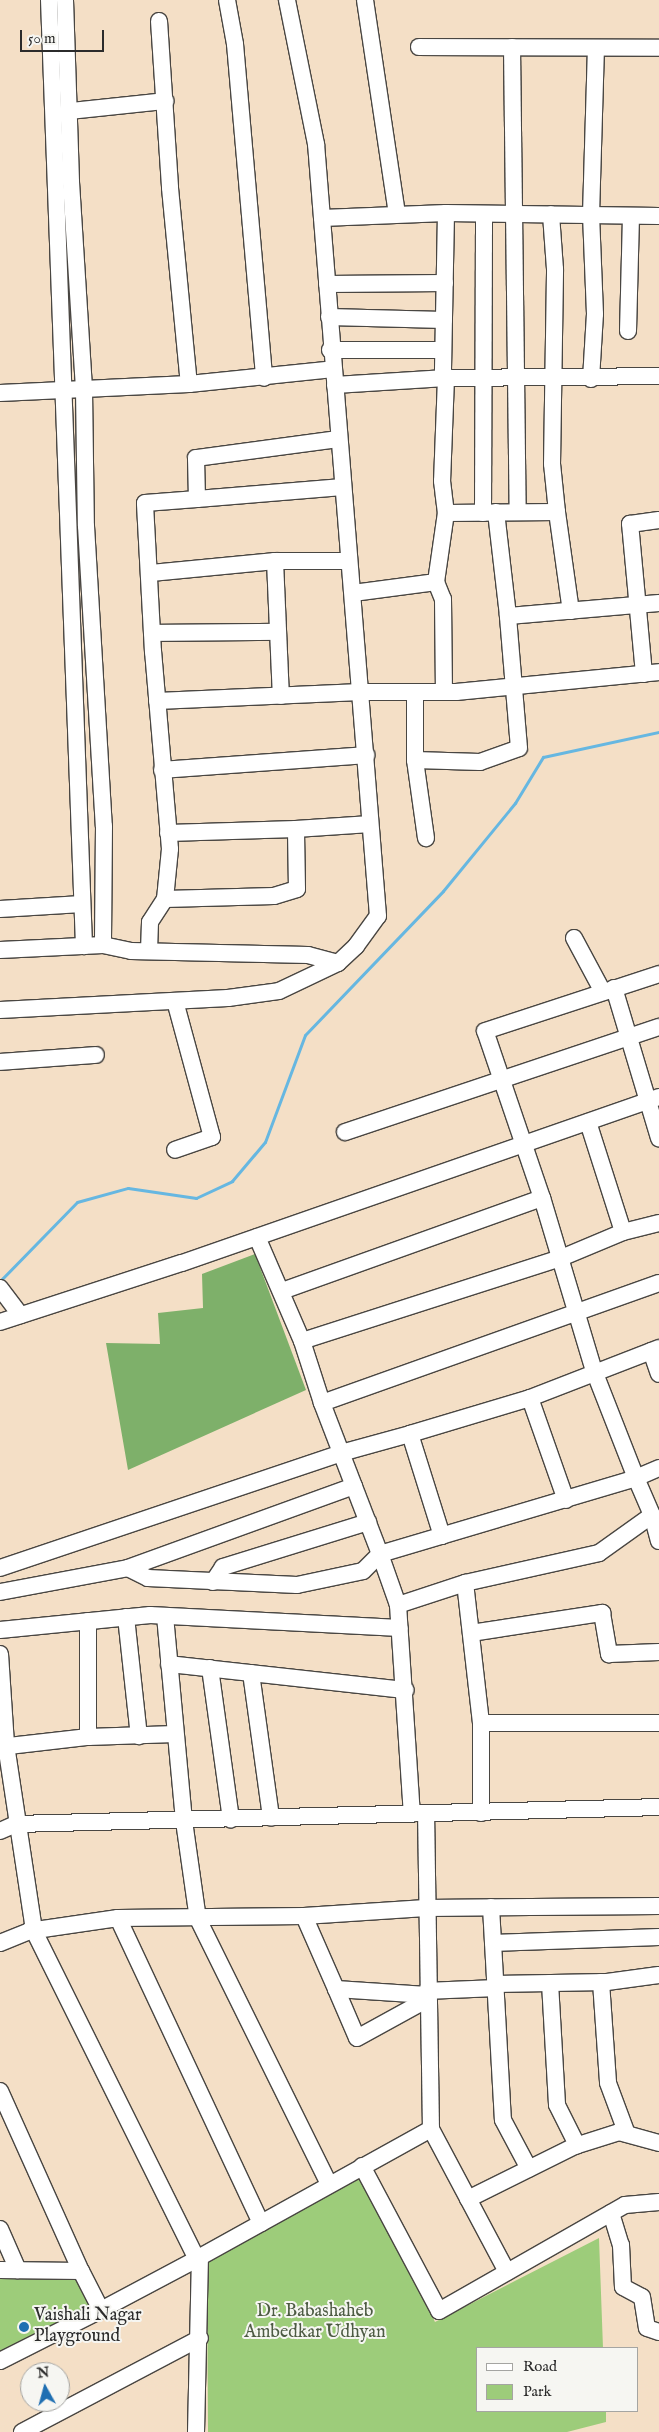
<!DOCTYPE html>
<html>
<head>
<meta charset="utf-8">
<style>
  body { margin:0 }
  #map { position:relative; width:659px; height:2432px; overflow:hidden; background:#f4dfc6; font-family:"IM FELL English",serif }
  div>[style] { position:absolute }
  .green>* { inset:0; background:#9dcc7a }
  .forest>* { inset:0; background:#7eb06a }
  .stream>* { height:3px; margin:-1.5px; padding:0 1.5px; transform-origin:1.5px; border-radius:1.5px; background:#66b7e1 }
  .roads { filter:drop-shadow(1px 0 #494642) drop-shadow(-1px 0 #494642) drop-shadow(0 1px #494642) drop-shadow(0 -1px #494642) }
  .minor>* { height:16px; margin:-8px; padding:0 8px; transform-origin:8px; border-radius:8px; background:#fff }
  .dots>* { width:14px; height:14px; translate:-50% -50%; box-sizing:border-box; border:2px solid #f6f6f2; border-radius:50% }
  span { translate:-50% -50%; white-space:nowrap; text-align:center; line-height:1.15; -webkit-text-stroke:4px #f6f6f2; paint-order:stroke }
  .park-label { font-size:18px; color:#4d5b43 }
  .poi-label { font-size:18px; color:#2b2b2b }
  .left { translate:0 -50%; text-align:left }
  .legend { position:absolute; left:476px; top:2347px; width:162px; height:65px; box-sizing:border-box; background:#f6f6f2; border:1px solid #a5a5a2; margin:0; padding:6px 9px; list-style:none; font-size:15px; color:#2b2b2b }
  .legend li { display:flex; align-items:center; gap:10px; height:25px }
  .legend b { width:25px; border:1px solid #a5a5a2 }
  .north { position:absolute; left:20px; top:2362px; width:50px; height:50px; box-sizing:border-box; background:#f6f6f2; border:1px solid #a5a5a2; border-radius:50%; rotate:353deg; font-size:14px; font-weight:700; line-height:20px; text-align:center; color:#2b2b2b }
  .north::after { content:''; display:block; margin:auto; width:18px; height:22px; background:#1f6fb2; clip-path:polygon(50% 0,100% 100%,50% 72%,0 100%) }
  .scale { position:absolute; left:20px; top:30px; width:84px; height:22px; box-sizing:border-box; border:2px solid #2b2b2b; border-top:0; padding-left:6px; font-size:15px; line-height:18px; white-space:nowrap; color:#2b2b2b; -webkit-text-stroke:4px #f6f6f2; paint-order:stroke }
</style>
</head>
<body>
<div id="map">
  <div class="green">
    <div style="clip-path:polygon(362px 2172px,435px 2322px,599px 2238px,603px 2348px,478px 2348px,478px 2411px,606px 2411px,606px 2422px,567px 2432px,208px 2432px,207px 2256px)"></div>
    <div style="clip-path:polygon(72px 2264px,97px 2302px,0 2352px,0 2267px)"></div>
  </div>
  <div class="forest">
    <div style="clip-path:polygon(255px 1254px,306px 1390px,128px 1470px,106px 1343px,160px 1344px,158px 1313px,203px 1308px,202px 1274px)"></div>
  </div>
  <div class="stream">
    <div style="left:0;top:1281px;width:110px;rotate:-45.7deg"></div>
    <div style="left:77px;top:1202px;width:53px;rotate:-15.4deg"></div>
    <div style="left:128px;top:1188px;width:69px;rotate:8.4deg"></div>
    <div style="left:196px;top:1198px;width:40px;rotate:-25deg"></div>
    <div style="left:232px;top:1181px;width:51px;rotate:-49.8deg"></div>
    <div style="left:265px;top:1142px;width:114px;rotate:-69.5deg"></div>
    <div style="left:305px;top:1035px;width:199px;rotate:-46.2deg"></div>
    <div style="left:443px;top:891px;width:114px;rotate:-50.7deg"></div>
    <div style="left:515px;top:803px;width:54px;rotate:-58.7deg"></div>
    <div style="left:543px;top:757px;width:119px;rotate:-12.2deg"></div>
  </div>
  <div class="roads">
    <div class="minor">
      <div style="left:49px;top:0;width:947px;rotate:87.88deg"></div>
      <div style="left:65px;top:0;width:182px;rotate:88.1deg"></div>
      <div style="left:71px;top:182px;width:208px;rotate:86.4deg"></div>
      <div style="left:84px;top:390px;width:136px;rotate:89.2deg"></div>
      <div style="left:86px;top:526px;width:301px;rotate:86.6deg"></div>
      <div style="left:104px;top:826px;width:119px;rotate:90.5deg"></div>
      <div style="left:227px;top:0;width:45px;rotate:79.7deg"></div>
      <div style="left:235px;top:44px;width:335px;rotate:85deg"></div>
      <div style="left:365px;top:0;width:216px;rotate:81.5deg"></div>
      <div style="left:159px;top:21px;width:167px;rotate:86.2deg"></div>
      <div style="left:170px;top:188px;width:197px;rotate:84.5deg"></div>
      <div style="left:419px;top:47px;width:240px;rotate:0.2deg"></div>
      <div style="left:512px;top:47px;width:465px;rotate:89.3deg"></div>
      <div style="left:70px;top:111px;width:96px;rotate:-6deg"></div>
      <div style="left:446px;top:213px;width:158px;rotate:91.1deg"></div>
      <div style="left:443px;top:371px;width:8px;rotate:67deg"></div>
      <div style="left:446px;top:378px;width:213px;rotate:-0.5deg"></div>
      <div style="left:322px;top:218px;width:124px;rotate:-2.3deg"></div>
      <div style="left:446px;top:213px;width:213px;rotate:0.8deg"></div>
      <div style="left:327px;top:284px;width:118px;rotate:-0.5deg"></div>
      <div style="left:329px;top:317px;width:115px;rotate:1.5deg"></div>
      <div style="left:628px;top:331px;width:115px;rotate:-88.5deg"></div>
      <div style="left:330px;top:350px;width:113px"></div>
      <div style="left:591px;top:379px;width:65px;rotate:-86.5deg"></div>
      <div style="left:595px;top:314px;width:99px;rotate:-92.3deg"></div>
      <div style="left:591px;top:215px;width:167px;rotate:-88.3deg"></div>
      <div style="left:335px;top:385px;width:111px;rotate:-3.6deg"></div>
      <div style="left:446px;top:378px;width:103px;rotate:92.2deg"></div>
      <div style="left:442px;top:481px;width:32px;rotate:83deg"></div>
      <div style="left:446px;top:513px;width:111px;rotate:-0.5deg"></div>
      <div style="left:557px;top:512px;width:48px;rotate:-95.9deg"></div>
      <div style="left:552px;top:464px;width:195px;rotate:-89.1deg"></div>
      <div style="left:555px;top:269px;width:55px;rotate:-94.2deg"></div>
      <div style="left:0;top:393px;width:189px;rotate:-2.7deg"></div>
      <div style="left:189px;top:384px;width:145px;rotate:-5.9deg"></div>
      <div style="left:197px;top:499px;width:146px;rotate:-4.7deg"></div>
      <div style="left:496px;top:512px;width:105px;rotate:83.4deg"></div>
      <div style="left:557px;top:512px;width:100px;rotate:82deg"></div>
      <div style="left:483px;top:513px;width:298px;rotate:-89.8deg"></div>
      <div style="left:275px;top:561px;width:73px"></div>
      <div style="left:151px;top:573px;width:125px;rotate:-5.5deg"></div>
      <div style="left:275px;top:561px;width:135px;rotate:87.5deg"></div>
      <div style="left:436px;top:582px;width:70px;rotate:-81.8deg"></div>
      <div style="left:353px;top:593px;width:84px;rotate:-7.5deg"></div>
      <div style="left:436px;top:582px;width:18px;rotate:68deg"></div>
      <div style="left:443px;top:599px;width:93px;rotate:89.4deg"></div>
      <div style="left:152px;top:633px;width:126px;rotate:-0.5deg"></div>
      <div style="left:644px;top:674px;width:151px;rotate:-95.3deg"></div>
      <div style="left:630px;top:524px;width:29px;rotate:-8deg"></div>
      <div style="left:415px;top:693px;width:67px;rotate:90deg"></div>
      <div style="left:415px;top:760px;width:79px;rotate:82deg"></div>
      <div style="left:157px;top:701px;width:204px;rotate:-2.5deg"></div>
      <div style="left:361px;top:692px;width:95px"></div>
      <div style="left:456px;top:692px;width:204px;rotate:-5.6deg"></div>
      <div style="left:415px;top:760px;width:65px;rotate:1.8deg"></div>
      <div style="left:480px;top:762px;width:41px;rotate:-19.7deg"></div>
      <div style="left:519px;top:748px;width:132px;rotate:-94.8deg"></div>
      <div style="left:508px;top:616px;width:152px;rotate:-4.9deg"></div>
      <div style="left:162px;top:770px;width:205px;rotate:-4.2deg"></div>
      <div style="left:296px;top:829px;width:74px;rotate:-3.9deg"></div>
      <div style="left:165px;top:899px;width:109px;rotate:-1.6deg"></div>
      <div style="left:274px;top:896px;width:24px;rotate:-17deg"></div>
      <div style="left:297px;top:889px;width:60px;rotate:-91deg"></div>
      <div style="left:296px;top:829px;width:128px;rotate:178.2deg"></div>
      <div style="left:0;top:909px;width:82px;rotate:-3.5deg"></div>
      <div style="left:574px;top:938px;width:61px;rotate:61.8deg"></div>
      <div style="left:0;top:950px;width:103px;rotate:-2.8deg"></div>
      <div style="left:103px;top:945px;width:29px;rotate:12deg"></div>
      <div style="left:131px;top:951px;width:177px;rotate:1.3deg"></div>
      <div style="left:308px;top:955px;width:31px;rotate:15deg"></div>
      <div style="left:149px;top:951px;width:29px;rotate:-88deg"></div>
      <div style="left:150px;top:922px;width:27px;rotate:-57deg"></div>
      <div style="left:165px;top:899px;width:50px;rotate:-84.3deg"></div>
      <div style="left:170px;top:849px;width:198px;rotate:-94.9deg"></div>
      <div style="left:153px;top:652px;width:149px;rotate:-93.1deg"></div>
      <div style="left:145px;top:503px;width:52px;rotate:-4.4deg"></div>
      <div style="left:197px;top:499px;width:41px;rotate:-91.4deg"></div>
      <div style="left:196px;top:458px;width:143px;rotate:-7.6deg"></div>
      <div style="left:614px;top:988px;width:157px;rotate:73.3deg"></div>
      <div style="left:175px;top:1001px;width:141px;rotate:74.8deg"></div>
      <div style="left:212px;top:1137px;width:39px;rotate:161deg"></div>
      <div style="left:0;top:1010px;width:228px;rotate:-3deg"></div>
      <div style="left:228px;top:998px;width:51px;rotate:-7.8deg"></div>
      <div style="left:279px;top:991px;width:65px;rotate:-25.4deg"></div>
      <div style="left:338px;top:963px;width:25px;rotate:-43deg"></div>
      <div style="left:356px;top:946px;width:37px;rotate:-54deg"></div>
      <div style="left:378px;top:916px;width:774px;rotate:-94.59deg"></div>
      <div style="left:316px;top:144px;width:147px;rotate:-101.4deg"></div>
      <div style="left:0;top:1062px;width:96px;rotate:-4.2deg"></div>
      <div style="left:588px;top:1122px;width:115px;rotate:72.3deg"></div>
      <div style="left:345px;top:1132px;width:331px;rotate:-18.5deg"></div>
      <div style="left:257px;top:1237px;width:113px;rotate:66.6deg"></div>
      <div style="left:302px;top:1341px;width:65px;rotate:72.1deg"></div>
      <div style="left:322px;top:1403px;width:162px;rotate:69deg"></div>
      <div style="left:380px;top:1554px;width:267px;rotate:-16.5deg"></div>
      <div style="left:636px;top:1478px;width:115px;rotate:-111.4deg"></div>
      <div style="left:594px;top:1371px;width:181px;rotate:-106.7deg"></div>
      <div style="left:542px;top:1198px;width:176px;rotate:-108.8deg"></div>
      <div style="left:485px;top:1031px;width:183px;rotate:-18.1deg"></div>
      <div style="left:0;top:1288px;width:34px;rotate:53deg"></div>
      <div style="left:282px;top:1291px;width:276px;rotate:-19.7deg"></div>
      <div style="left:0;top:1322px;width:191px;rotate:-18deg"></div>
      <div style="left:182px;top:1263px;width:505px;rotate:-19.19deg"></div>
      <div style="left:302px;top:1341px;width:272px;rotate:-17.8deg"></div>
      <div style="left:561px;top:1258px;width:67px;rotate:-22.8deg"></div>
      <div style="left:623px;top:1232px;width:37px;rotate:-14deg"></div>
      <div style="left:651px;top:1351px;width:24px;rotate:71deg"></div>
      <div style="left:530px;top:1398px;width:108px;rotate:70.6deg"></div>
      <div style="left:322px;top:1403px;width:358px;rotate:-19.6deg"></div>
      <div style="left:659px;top:1468px;width:25px;rotate:157deg"></div>
      <div style="left:636px;top:1478px;width:40px;rotate:66.6deg"></div>
      <div style="left:652px;top:1515px;width:27px;rotate:75deg"></div>
      <div style="left:354px;top:1486px;width:240px;rotate:160.1deg"></div>
      <div style="left:128px;top:1568px;width:22px;rotate:27deg"></div>
      <div style="left:148px;top:1578px;width:149px;rotate:2.7deg"></div>
      <div style="left:297px;top:1585px;width:67px;rotate:-12deg"></div>
      <div style="left:363px;top:1571px;width:24px;rotate:-45deg"></div>
      <div style="left:380px;top:1554px;width:54px;rotate:70.6deg"></div>
      <div style="left:398px;top:1605px;width:209px;rotate:86.2deg"></div>
      <div style="left:442px;top:1536px;width:107px;rotate:-107.4deg"></div>
      <div style="left:410px;top:1434px;width:125px;rotate:-16.7deg"></div>
      <div style="left:530px;top:1398px;width:138px;rotate:-21.2deg"></div>
      <div style="left:0;top:1568px;width:360px;rotate:-18.6deg"></div>
      <div style="left:341px;top:1453px;width:72px;rotate:-15.4deg"></div>
      <div style="left:213px;top:1582px;width:18px;rotate:-56deg"></div>
      <div style="left:223px;top:1567px;width:152px;rotate:-17.2deg"></div>
      <div style="left:0;top:1592px;width:130px;rotate:-10.6deg"></div>
      <div style="left:398px;top:1605px;width:71px;rotate:-18.2deg"></div>
      <div style="left:165px;top:1616px;width:206px;rotate:84.7deg"></div>
      <div style="left:184px;top:1821px;width:99px;rotate:81.9deg"></div>
      <div style="left:198px;top:1919px;width:296px;rotate:63.7deg"></div>
      <div style="left:126px;top:1617px;width:120px;rotate:83.8deg"></div>
      <div style="left:88px;top:1621px;width:116px;rotate:90deg"></div>
      <div style="left:0;top:1630px;width:151px;rotate:-5.7deg"></div>
      <div style="left:150px;top:1615px;width:250px;rotate:3deg"></div>
      <div style="left:471px;top:1633px;width:133px;rotate:-8.7deg"></div>
      <div style="left:602px;top:1613px;width:42px;rotate:80.3deg"></div>
      <div style="left:609px;top:1654px;width:50px;rotate:-2.3deg"></div>
      <div style="left:0;top:1654px;width:91px;rotate:86.2deg"></div>
      <div style="left:6px;top:1745px;width:188px;rotate:81.4deg"></div>
      <div style="left:34px;top:1931px;width:366px;rotate:63.6deg"></div>
      <div style="left:197px;top:2259px;width:4px;rotate:-34deg"></div>
      <div style="left:169px;top:1664px;width:238px;rotate:6.3deg"></div>
      <div style="left:210px;top:1668px;width:153px;rotate:82.1deg"></div>
      <div style="left:251px;top:1673px;width:146px;rotate:82.1deg"></div>
      <div style="left:481px;top:1723px;width:178px"></div>
      <div style="left:0;top:1747px;width:89px;rotate:-6.5deg"></div>
      <div style="left:88px;top:1737px;width:87px;rotate:-2deg"></div>
      <div style="left:481px;top:1813px;width:90px;rotate:-90deg"></div>
      <div style="left:481px;top:1723px;width:141px;rotate:-96.5deg"></div>
      <div style="left:465px;top:1583px;width:137px;rotate:-12.6deg"></div>
      <div style="left:599px;top:1553px;width:65px;rotate:-35.6deg"></div>
      <div style="left:0;top:1831px;width:17px;rotate:-24deg"></div>
      <div style="left:16px;top:1824px;width:643px;rotate:-1.51deg"></div>
      <div style="left:491px;top:1907px;width:213px;rotate:86.8deg"></div>
      <div style="left:503px;top:2120px;width:55px;rotate:62deg"></div>
      <div style="left:304px;top:1916px;width:80px;rotate:66.3deg"></div>
      <div style="left:336px;top:1989px;width:91px;rotate:3.8deg"></div>
      <div style="left:118px;top:1918px;width:337px;rotate:64.9deg"></div>
      <div style="left:0;top:1943px;width:31px;rotate:-22deg"></div>
      <div style="left:29px;top:1931px;width:90px;rotate:-8.3deg"></div>
      <div style="left:118px;top:1918px;width:186px;rotate:-0.6deg"></div>
      <div style="left:304px;top:1916px;width:122px;rotate:-3.8deg"></div>
      <div style="left:426px;top:1908px;width:233px;rotate:-0.5deg"></div>
      <div style="left:493px;top:1943px;width:166px;rotate:-2.1deg"></div>
      <div style="left:601px;top:1982px;width:101px;rotate:86deg"></div>
      <div style="left:608px;top:2083px;width:54px;rotate:69.6deg"></div>
      <div style="left:550px;top:1983px;width:122px;rotate:86.7deg"></div>
      <div style="left:557px;top:2105px;width:45px;rotate:63.4deg"></div>
      <div style="left:495px;top:1984px;width:112px;rotate:-1deg"></div>
      <div style="left:607px;top:1982px;width:52px;rotate:-7.7deg"></div>
      <div style="left:336px;top:1989px;width:53px;rotate:66.8deg"></div>
      <div style="left:357px;top:2038px;width:81px;rotate:-28.8deg"></div>
      <div style="left:427px;top:1991px;width:68px;rotate:-2.5deg"></div>
      <div style="left:0;top:2091px;width:197px;rotate:65.8deg"></div>
      <div style="left:431px;top:2129px;width:162px;rotate:62deg"></div>
      <div style="left:362px;top:2166px;width:164px;rotate:62deg"></div>
      <div style="left:439px;top:2311px;width:214px;rotate:-29.7deg"></div>
      <div style="left:625px;top:2205px;width:34px;rotate:-5deg"></div>
      <div style="left:468px;top:2199px;width:119px;rotate:-26.4deg"></div>
      <div style="left:575px;top:2146px;width:46px;rotate:-17.7deg"></div>
      <div style="left:619px;top:2132px;width:41px;rotate:15.4deg"></div>
      <div style="left:611px;top:2213px;width:34px;rotate:73deg"></div>
      <div style="left:621px;top:2245px;width:42px;rotate:87.3deg"></div>
      <div style="left:623px;top:2287px;width:21px;rotate:28deg"></div>
      <div style="left:642px;top:2297px;width:31px;rotate:81deg"></div>
      <div style="left:647px;top:2328px;width:13px;rotate:18deg"></div>
      <div style="left:0;top:2229px;width:45px;rotate:66.3deg"></div>
      <div style="left:0;top:2270px;width:81px;rotate:0.7deg"></div>
      <div style="left:81px;top:2271px;width:44px;rotate:62.9deg"></div>
      <div style="left:101px;top:2310px;width:109px;rotate:-28deg"></div>
      <div style="left:0;top:2361px;width:113px;rotate:-26.8deg"></div>
      <div style="left:22px;top:2432px;width:201px;rotate:-27.8deg"></div>
      <div style="left:196px;top:2432px;width:175px;rotate:-88.7deg"></div>
      <div style="left:200px;top:2257px;width:264px;rotate:-29deg"></div>
      <div style="left:431px;top:2129px;width:315px;rotate:-90.9deg"></div>
    </div>
  </div>
  <div class="dots">
    <div style="left:24px;top:2327px;background:#1f6fb2"></div>
  </div>
  <div class="park-label">
    <span style="left:315px;top:2323px">Dr. Babashaheb<br>Ambedkar Udhyan</span>
  </div>
  <div class="poi-label">
    <span class="left" style="left:34px;top:2327px">Vaishali Nagar<br>Playground</span>
  </div>
  <ul class="legend">
  <li><b style="height:6px;background:#fff"></b>Road</li>
  <li><b style="height:14px;background:#9dcc7a"></b>Park</li>
  </ul>
  <div class="north">N</div>
  <div class="scale">50 m</div>
</div>
</body>
</html>
